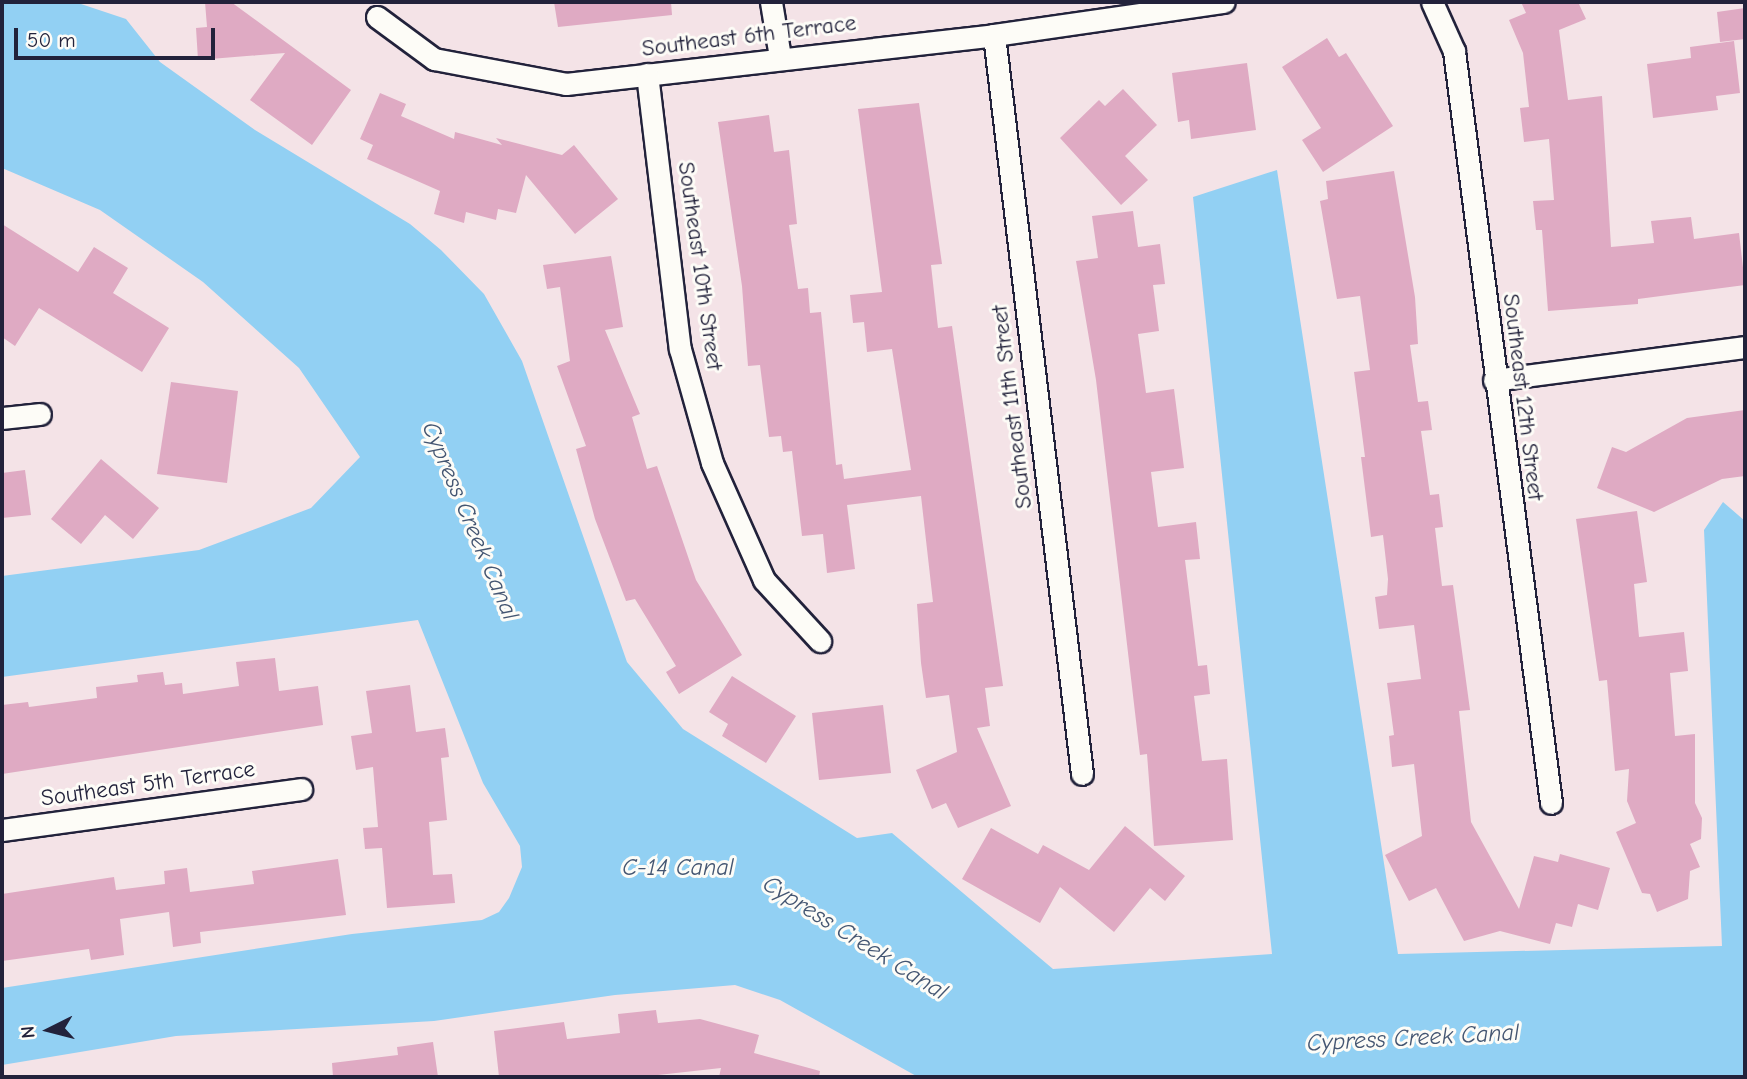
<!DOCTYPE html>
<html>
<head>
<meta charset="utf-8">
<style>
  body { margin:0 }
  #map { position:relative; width:1747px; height:1079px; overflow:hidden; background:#f4e3e7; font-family:"Comic Neue",sans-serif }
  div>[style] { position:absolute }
  .water>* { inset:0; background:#92d0f3 }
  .building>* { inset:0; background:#dfaac3 }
  .roads { filter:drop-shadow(2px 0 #22223b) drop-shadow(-2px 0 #22223b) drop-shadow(0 2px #22223b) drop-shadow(0 -2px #22223b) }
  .street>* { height:21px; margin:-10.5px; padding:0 10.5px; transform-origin:10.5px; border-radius:10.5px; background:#fdfcf7 }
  span { translate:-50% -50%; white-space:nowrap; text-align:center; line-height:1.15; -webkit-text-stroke:6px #fdfcf7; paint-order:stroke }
  .street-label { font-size:23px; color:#22223b }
  .water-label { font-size:24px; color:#445672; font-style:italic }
  .frame { position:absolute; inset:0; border:4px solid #22223b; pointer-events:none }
  .north { position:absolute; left:14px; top:995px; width:70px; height:70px; -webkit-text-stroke:5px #fdfcf7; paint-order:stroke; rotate:264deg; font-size:19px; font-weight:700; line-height:28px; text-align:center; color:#22223b }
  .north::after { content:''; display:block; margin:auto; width:24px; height:32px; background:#22223b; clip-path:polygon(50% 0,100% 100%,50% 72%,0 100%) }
  .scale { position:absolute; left:14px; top:28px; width:201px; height:32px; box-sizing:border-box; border:4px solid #22223b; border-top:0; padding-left:9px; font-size:21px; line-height:24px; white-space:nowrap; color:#22223b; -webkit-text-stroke:5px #fdfcf7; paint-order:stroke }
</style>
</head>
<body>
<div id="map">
  <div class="water">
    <div style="clip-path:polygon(2px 2px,75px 2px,126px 19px,160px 62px,255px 130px,410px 224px,441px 250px,484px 294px,522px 361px,627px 662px,683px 729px,857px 838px,892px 833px,1053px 969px,1272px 954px,1193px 197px,1277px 170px,1398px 954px,1722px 946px,1704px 530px,1723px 502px,1745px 521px,1745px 1077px,918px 1077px,780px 1000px,735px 985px,615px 995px,434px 1021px,176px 1036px,2px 1065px,2px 988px,352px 934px,482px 920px,499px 912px,509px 898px,522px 867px,520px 846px,483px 783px,418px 620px,2px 677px,2px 576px,199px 550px,311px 508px,360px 457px,299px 368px,203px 282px,100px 210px,2px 168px)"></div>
  </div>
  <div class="building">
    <div style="clip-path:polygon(205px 2px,231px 2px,351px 90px,312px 145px,250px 100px,285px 53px,198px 60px,196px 28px,207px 27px)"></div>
    <div style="clip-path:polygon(554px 2px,671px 2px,672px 15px,558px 27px)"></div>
    <div style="clip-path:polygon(1521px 2px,1578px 2px,1586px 19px,1559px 30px,1568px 100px,1602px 96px,1611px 247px,1654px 243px,1651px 221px,1691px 217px,1694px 239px,1739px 233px,1745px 285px,1638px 299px,1638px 304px,1548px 311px,1542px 230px,1536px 230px,1533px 201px,1554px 200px,1549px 139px,1524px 142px,1520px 108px,1529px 107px,1523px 53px,1509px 20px,1526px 13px)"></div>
    <div style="clip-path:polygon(1745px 8px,1745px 39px,1720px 42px,1717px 12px)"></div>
    <div style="clip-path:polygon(1327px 38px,1339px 57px,1346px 53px,1393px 126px,1323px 172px,1302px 140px,1321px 128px,1282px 67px)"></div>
    <div style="clip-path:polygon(1734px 41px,1740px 93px,1716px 96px,1718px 110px,1653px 118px,1647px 64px,1691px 58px,1690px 47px)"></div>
    <div style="clip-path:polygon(1247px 63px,1256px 130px,1191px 139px,1189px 120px,1178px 122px,1172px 73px)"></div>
    <div style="clip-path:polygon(1123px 89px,1157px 125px,1125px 156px,1148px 180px,1121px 205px,1060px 138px,1099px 100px,1105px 106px)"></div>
    <div style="clip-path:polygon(380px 93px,406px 104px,401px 116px,454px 139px,455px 132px,502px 145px,496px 138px,562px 155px,574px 145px,618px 199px,575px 234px,526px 175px,516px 213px,498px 209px,496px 220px,466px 212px,464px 223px,434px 214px,440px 191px,367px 159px,373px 145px,360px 139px)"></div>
    <div style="clip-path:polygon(919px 103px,942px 264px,931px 265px,938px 328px,952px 326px,1003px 686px,985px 688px,990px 726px,977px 728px,1011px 806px,958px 828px,946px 803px,932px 809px,916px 770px,957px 752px,949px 695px,926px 698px,921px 663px,917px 604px,933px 602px,921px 496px,847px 505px,855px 569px,827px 573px,823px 534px,802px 536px,792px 451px,783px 452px,781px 436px,769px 437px,760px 365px,748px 366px,742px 286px,718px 122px,769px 115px,774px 152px,789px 150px,797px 224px,789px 225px,798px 289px,808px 288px,810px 313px,821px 312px,836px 465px,842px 464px,844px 479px,911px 470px,892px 349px,867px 352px,864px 322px,853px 323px,850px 295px,882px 292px,858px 109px)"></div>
    <div style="clip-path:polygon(1394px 171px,1415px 297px,1418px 344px,1410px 345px,1418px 402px,1428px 401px,1432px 430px,1421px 431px,1430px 495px,1439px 494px,1443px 527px,1435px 528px,1442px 586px,1453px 585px,1470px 710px,1459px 711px,1471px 822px,1519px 909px,1534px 856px,1558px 862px,1560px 854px,1610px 868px,1598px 910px,1578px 904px,1572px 927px,1556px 923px,1550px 944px,1500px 931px,1464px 941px,1436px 888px,1409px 901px,1385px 855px,1422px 836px,1414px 764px,1392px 767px,1389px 736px,1394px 735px,1387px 683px,1421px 679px,1414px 625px,1379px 629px,1375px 597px,1387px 595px,1388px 579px,1383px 535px,1371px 537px,1361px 457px,1365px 457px,1354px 372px,1370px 370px,1360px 296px,1337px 299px,1320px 201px,1328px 199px,1326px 181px)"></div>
    <div style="clip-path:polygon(1133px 211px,1138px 247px,1160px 244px,1165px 284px,1153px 285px,1159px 331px,1138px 334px,1146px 393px,1174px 389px,1184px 468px,1151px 472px,1158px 527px,1196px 522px,1200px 559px,1185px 560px,1198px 666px,1207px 665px,1210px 694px,1194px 696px,1202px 761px,1227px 759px,1233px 840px,1154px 846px,1147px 754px,1140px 755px,1096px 380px,1076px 261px,1098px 258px,1092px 216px)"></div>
    <div style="clip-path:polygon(2px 224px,78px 272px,94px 247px,128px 268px,113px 293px,169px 328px,142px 372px,39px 308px,15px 346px,2px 337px)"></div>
    <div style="clip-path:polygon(611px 256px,623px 327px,605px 330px,640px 414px,632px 417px,647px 469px,657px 466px,696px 580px,742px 655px,679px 694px,666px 672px,676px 666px,635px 599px,626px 601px,595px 519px,576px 449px,586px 446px,557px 366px,570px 361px,560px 287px,547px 289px,543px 265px)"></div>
    <div style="clip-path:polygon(171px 382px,238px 391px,227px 483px,157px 474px)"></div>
    <div style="clip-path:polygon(1745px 410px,1745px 476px,1722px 479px,1654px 512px,1597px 488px,1612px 447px,1626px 452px,1687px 418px)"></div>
    <div style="clip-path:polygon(101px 459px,159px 508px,133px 539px,105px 515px,81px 544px,51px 519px)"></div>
    <div style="clip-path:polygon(25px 470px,31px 515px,2px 518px,2px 473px)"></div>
    <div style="clip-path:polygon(1637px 511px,1647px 582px,1634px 584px,1639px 637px,1684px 632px,1688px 671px,1670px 673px,1675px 736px,1695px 734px,1695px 803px,1702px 818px,1701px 839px,1690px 844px,1700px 867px,1690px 871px,1688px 899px,1657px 912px,1650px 894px,1642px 893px,1616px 832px,1636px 823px,1627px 801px,1629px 769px,1615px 771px,1607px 680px,1599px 681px,1576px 519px)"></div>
    <div style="clip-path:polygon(275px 658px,279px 691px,318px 686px,323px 725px,2px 774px,2px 705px,28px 702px,29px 707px,97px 698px,96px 687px,138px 682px,137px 675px,163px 672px,165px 685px,182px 683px,183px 694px,239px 686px,236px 662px)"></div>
    <div style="clip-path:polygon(732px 676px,796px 716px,766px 763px,722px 736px,728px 724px,709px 712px)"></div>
    <div style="clip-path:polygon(410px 685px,416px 732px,445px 728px,449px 757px,441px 758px,447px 820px,429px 822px,433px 875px,452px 874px,455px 903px,387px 908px,382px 848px,365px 849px,363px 828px,378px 827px,373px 767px,356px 770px,351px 736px,372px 733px,366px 691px)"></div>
    <div style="clip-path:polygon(883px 705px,891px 773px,819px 780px,812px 713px)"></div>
    <div style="clip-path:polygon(1125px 826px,1185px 876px,1165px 901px,1150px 888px,1114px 932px,1060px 887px,1040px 923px,962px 879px,991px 828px,1038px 854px,1043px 845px,1089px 870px)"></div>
    <div style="clip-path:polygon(338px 859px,346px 915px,200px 932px,201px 943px,173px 947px,169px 912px,120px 919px,124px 955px,91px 960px,89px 949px,2px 961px,2px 894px,114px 877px,116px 890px,165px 884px,164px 871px,187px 868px,190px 892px,254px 884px,252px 871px)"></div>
    <div style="clip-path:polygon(656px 1010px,658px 1023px,700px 1019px,759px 1035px,754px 1053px,820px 1071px,819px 1077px,719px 1077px,721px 1068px,640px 1077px,499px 1077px,494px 1031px,564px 1022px,567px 1039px,620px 1033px,618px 1014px)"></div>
    <div style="clip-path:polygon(433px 1042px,438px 1077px,333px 1077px,332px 1063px,398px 1055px,397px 1047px)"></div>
  </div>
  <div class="roads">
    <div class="street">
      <div style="left:771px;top:2px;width:56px;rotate:80.7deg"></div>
      <div style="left:1432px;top:2px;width:54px;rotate:65.8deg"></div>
      <div style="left:1454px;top:51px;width:758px;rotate:82.65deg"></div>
      <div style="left:377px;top:17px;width:71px;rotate:36.4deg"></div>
      <div style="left:434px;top:59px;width:134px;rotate:10.7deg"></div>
      <div style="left:566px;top:84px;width:431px;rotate:-6.5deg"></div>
      <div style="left:994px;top:35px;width:232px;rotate:-8.2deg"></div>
      <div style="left:994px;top:35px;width:744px;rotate:83.21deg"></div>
      <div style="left:647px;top:74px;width:277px;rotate:83.2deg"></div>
      <div style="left:680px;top:349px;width:118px;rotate:74.3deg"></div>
      <div style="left:712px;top:463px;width:128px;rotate:66deg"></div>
      <div style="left:764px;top:580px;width:83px;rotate:47.4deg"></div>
      <div style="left:1494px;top:380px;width:253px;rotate:-7.5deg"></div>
      <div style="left:2px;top:418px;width:38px;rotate:-6deg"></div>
      <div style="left:2px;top:830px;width:302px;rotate:-7.8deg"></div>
    </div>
  </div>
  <div class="street-label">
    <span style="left:749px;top:36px;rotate:-7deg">Southeast 6th Terrace</span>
    <span style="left:700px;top:266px;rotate:82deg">Southeast 10th Street</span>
    <span style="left:1523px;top:397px;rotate:83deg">Southeast 12th Street</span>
    <span style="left:1012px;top:407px;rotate:-97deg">Southeast 11th Street</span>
    <span style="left:148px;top:784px;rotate:-8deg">Southeast 5th Terrace</span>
  </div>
  <div class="water-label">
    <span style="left:470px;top:521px;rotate:67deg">Cypress Creek Canal</span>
    <span style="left:678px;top:868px">C-14 Canal</span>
    <span style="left:855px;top:938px;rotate:32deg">Cypress Creek Canal</span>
    <span style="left:1413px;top:1038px;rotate:-3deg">Cypress Creek Canal</span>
  </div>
  <div class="frame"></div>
  <div class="north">N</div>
  <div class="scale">50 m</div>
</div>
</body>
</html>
